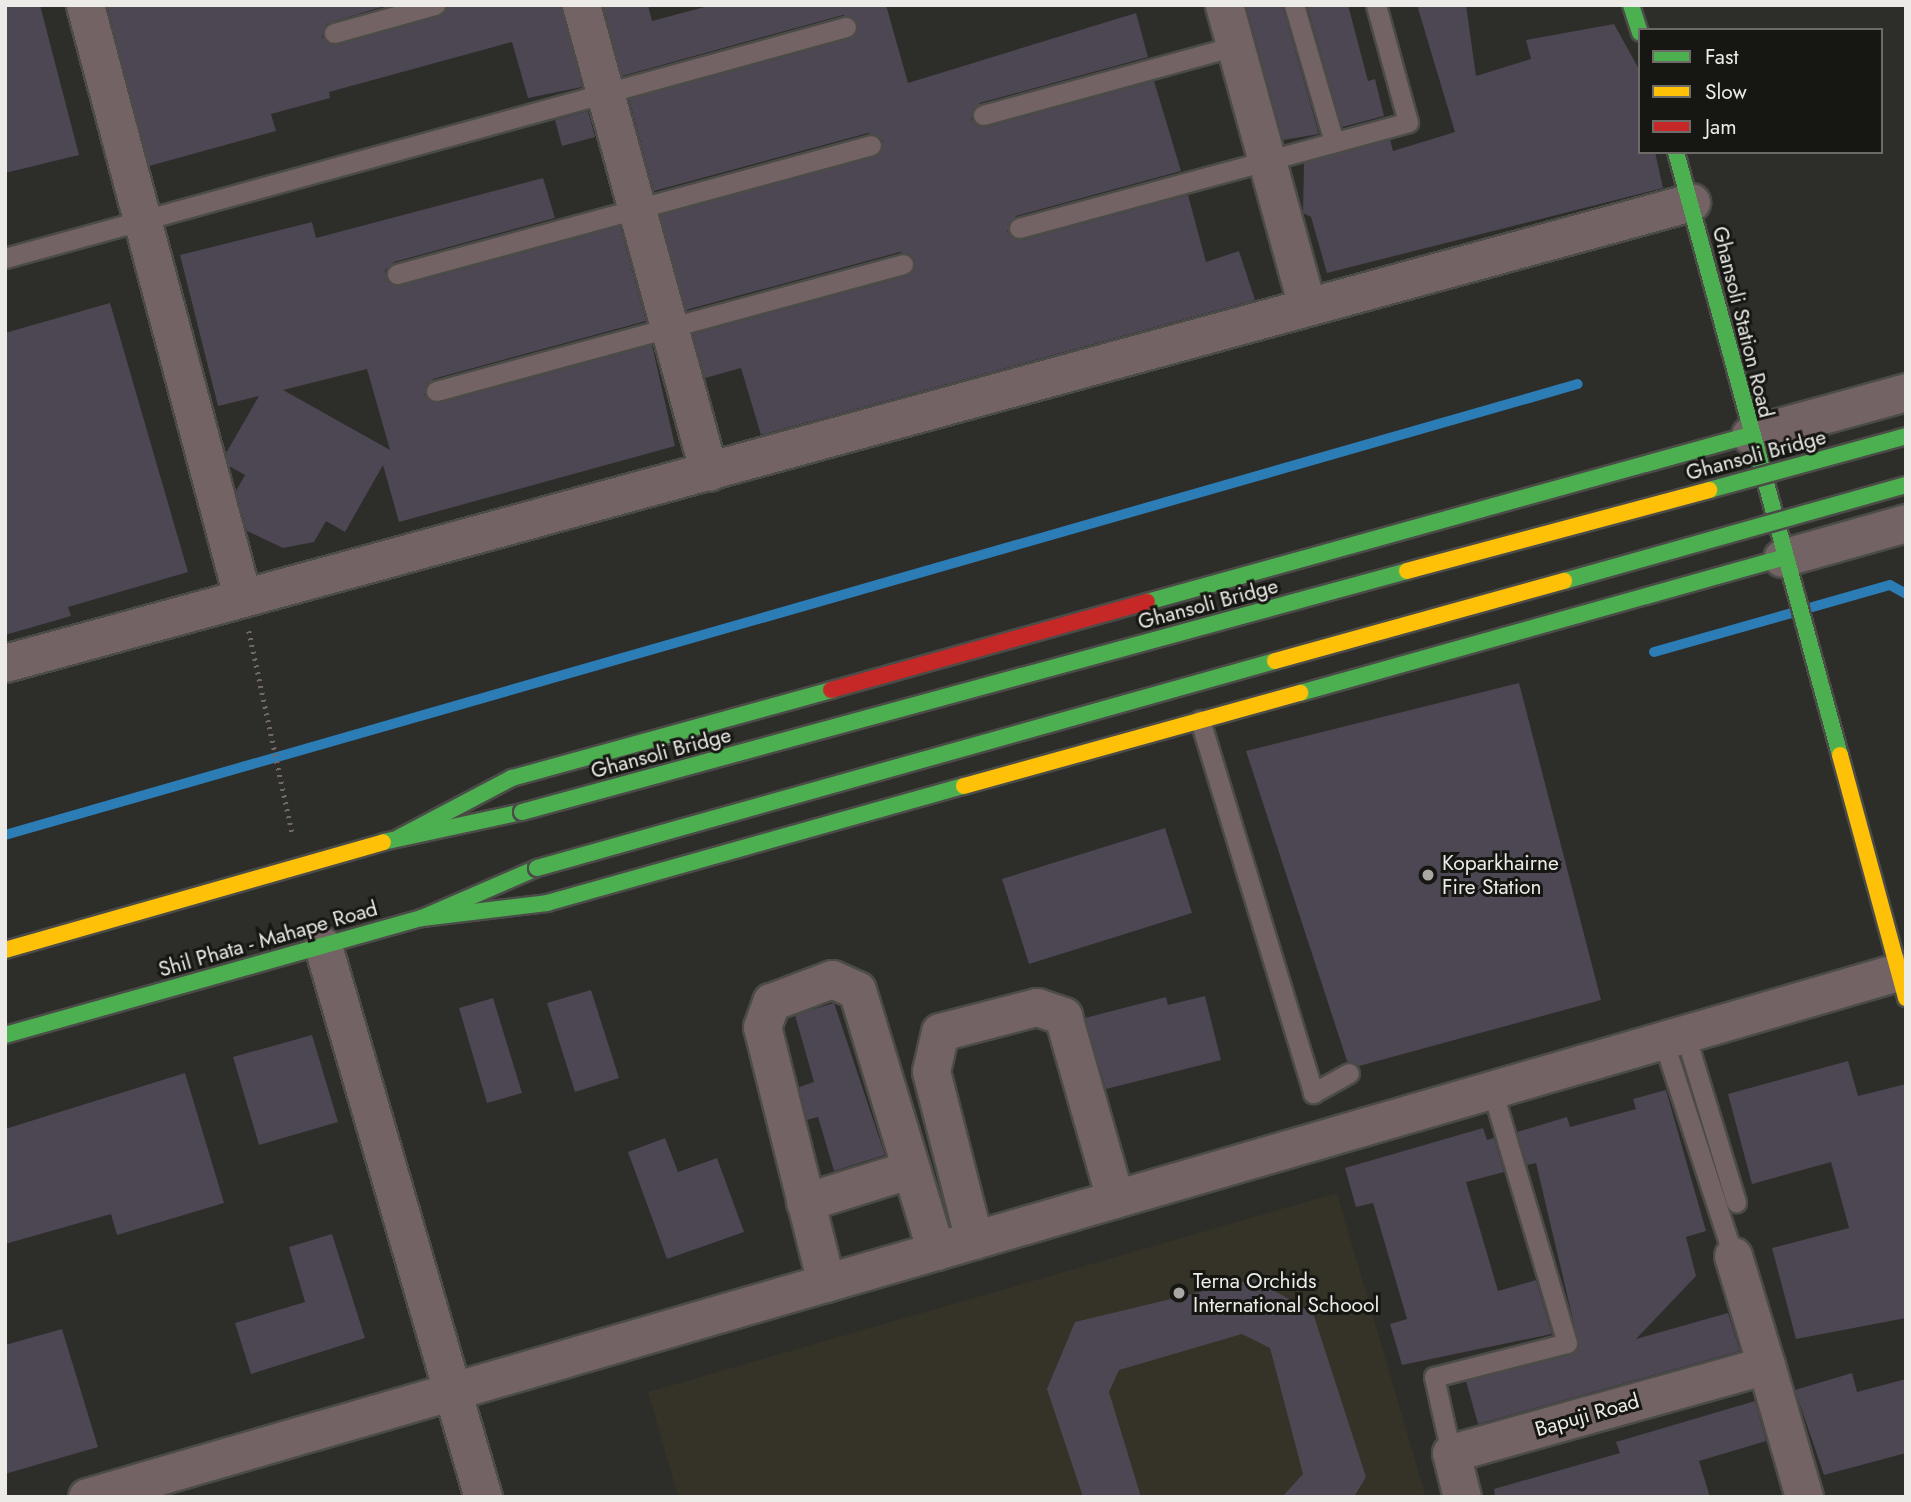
<!DOCTYPE html>
<html>
<head>
<meta charset="utf-8">
<style>
  body { margin:0 }
  #map { position:relative; width:1911px; height:1502px; overflow:hidden; background:#2d2d29; font-family:Jost,sans-serif }
  div>[style] { position:absolute }
  .built>* { inset:0; background:#353227 }
  .stream>* { height:10px; margin:-5px; padding:0 5px; transform-origin:5px; border-radius:5px; background:#2c7cb6 }
  .building>* { inset:0; background:#4d4653 }
  .path>* { height:4.5px; margin-top:-2.25px; transform-origin:0; background:repeating-linear-gradient(90deg,#716867 0 2px,transparent 0 7px) }
  .roads { filter:drop-shadow(2px 0 #4b4b48) drop-shadow(-2px 0 #4b4b48) drop-shadow(0 2px #4b4b48) drop-shadow(0 -2px #4b4b48) }
  .lane>* { height:19px; margin:-9.5px; padding:0 9.5px; transform-origin:9.5px; border-radius:9.5px; background:#736365 }
  .street>* { height:37px; margin:-18.5px; padding:0 18.5px; transform-origin:18.5px; border-radius:18.5px; background:#736365 }
  .fast>* { height:16px; margin:-8px; padding:0 8px; transform-origin:8px; border-radius:8px; background:#4caf50 }
  .slow>* { height:16px; margin:-8px; padding:0 8px; transform-origin:8px; border-radius:8px; background:#ffc107 }
  .jam>* { height:16px; margin:-8px; padding:0 8px; transform-origin:8px; border-radius:8px; background:#c62828 }
  .bridges { filter:drop-shadow(2px 0 #4b4b48) drop-shadow(-2px 0 #4b4b48) drop-shadow(0 2px #4b4b48) drop-shadow(0 -2px #4b4b48) }
  .fast-bridge>* { height:16px; margin:-8px; padding:0 8px; transform-origin:8px; border-radius:8px; background:#4caf50 }
  .slow-bridge>* { height:16px; margin:-8px; padding:0 8px; transform-origin:8px; border-radius:8px; background:#ffc107 }
  .dots>* { width:19px; height:19px; translate:-50% -50%; box-sizing:border-box; border:4px solid #161613; border-radius:50% }
  span { translate:-50% -50%; white-space:nowrap; text-align:center; line-height:1.15; -webkit-text-stroke:6px #161613; paint-order:stroke }
  .street-label { font-size:21px; color:#ecebe7 }
  .poi-label { font-size:21px; color:#ecebe7 }
  .left { translate:0 -50%; text-align:left }
  .frame { position:absolute; inset:0; border:7px solid #ecebe7; pointer-events:none }
  .legend { position:absolute; left:1638px; top:28px; width:245px; height:126px; box-sizing:border-box; background:#161613; border:2px solid #6c6b68; margin:0; padding:9px 12px; list-style:none; font-size:21px; color:#ecebe7 }
  .legend li { display:flex; align-items:center; gap:14px; height:35px }
  .legend b { width:35px; border:2px solid #6c6b68 }
</style>
</head>
<body>
<div id="map">
  <div class="built">
    <div style="clip-path:polygon(1337px 1193px,1426px 1497px,678px 1497px,648px 1392px)"></div>
  </div>
  <div class="stream">
    <div style="left:1809px;top:608px;width:84px;rotate:-15.9deg"></div>
    <div style="left:1890px;top:585px;width:18px;rotate:29deg"></div>
    <div style="left:1654px;top:652px;width:147px;rotate:-15.8deg"></div>
    <div style="left:5px;top:835px;width:1636px;rotate:-16deg"></div>
  </div>
  <div class="building">
    <div style="clip-path:polygon(5px 5px,40px 5px,79px 155px,5px 173px)"></div>
    <div style="clip-path:polygon(107px 5px,388px 5px,326px 24px,322px 37px,332px 45px,438px 17px,447px 5px,561px 5px,582px 87px,528px 98px,512px 42px,329px 92px,330px 98px,271px 114px,276px 131px,149px 166px)"></div>
    <div style="clip-path:polygon(603px 5px,648px 5px,652px 21px,712px 5px,886px 5px,908px 83px,1136px 13px,1148px 57px,980px 103px,971px 119px,986px 127px,1154px 81px,1181px 171px,1016px 216px,1007px 232px,1022px 240px,1188px 195px,1206px 262px,1239px 251px,1255px 300px,761px 435px,741px 368px,705px 378px,693px 334px,906px 276px,915px 260px,900px 252px,686px 310px,660px 215px,874px 157px,883px 141px,868px 133px,654px 191px,629px 99px,849px 39px,858px 23px,843px 15px,622px 76px)"></div>
    <div style="clip-path:polygon(1246px 5px,1282px 5px,1319px 134px,1283px 140px)"></div>
    <div style="clip-path:polygon(1307px 5px,1348px 5px,1368px 81px,1375px 79px,1384px 116px,1342px 127px)"></div>
    <div style="clip-path:polygon(1417px 5px,1466px 5px,1476px 76px,1531px 59px,1526px 40px,1614px 24px,1640px 71px,1640px 152px,1655px 152px,1663px 188px,1327px 273px,1311px 217px,1303px 213px,1304px 163px,1390px 139px,1393px 151px,1455px 132px)"></div>
    <div style="clip-path:polygon(588px 111px,595px 137px,562px 146px,555px 120px)"></div>
    <div style="clip-path:polygon(evenodd,543px 178px,555px 218px,394px 262px,385px 270px,388px 282px,400px 286px,620px 226px,646px 321px,433px 379px,424px 395px,439px 403px,652px 345px,675px 446px,399px 522px,383px 465px,345px 532px,326px 521px,314px 542px,283px 548px,247px 531px,236px 491px,245px 475px,229px 466px,226px 453px,259px 396px,218px 406px,180px 255px,312px 222px,316px 238px,543px 178px,367px 369px,390px 450px,283px 390px,367px 369px)"></div>
    <div style="clip-path:polygon(110px 303px,188px 572px,68px 607px,71px 616px,5px 635px,5px 333px)"></div>
    <div style="clip-path:polygon(1519px 683px,1601px 1000px,1359px 1066px,1347px 1061px,1246px 751px)"></div>
    <div style="clip-path:polygon(1165px 828px,1192px 913px,1029px 964px,1002px 879px)"></div>
    <div style="clip-path:polygon(591px 990px,619px 1078px,575px 1092px,547px 1003px)"></div>
    <div style="clip-path:polygon(1205px 996px,1221px 1060px,1106px 1089px,1085px 1018px,1166px 997px,1168px 1005px)"></div>
    <div style="clip-path:polygon(493px 998px,522px 1093px,487px 1103px,459px 1008px)"></div>
    <div style="clip-path:polygon(834px 1003px,885px 1155px,834px 1171px,818px 1117px,807px 1120px,799px 1087px,814px 1082px,795px 1015px)"></div>
    <div style="clip-path:polygon(312px 1035px,338px 1122px,259px 1145px,233px 1057px)"></div>
    <div style="clip-path:polygon(1848px 1061px,1858px 1096px,1906px 1084px,1906px 1318px,1796px 1339px,1772px 1248px,1849px 1228px,1831px 1162px,1752px 1184px,1728px 1094px)"></div>
    <div style="clip-path:polygon(185px 1073px,224px 1203px,117px 1235px,111px 1214px,5px 1244px,5px 1129px)"></div>
    <div style="clip-path:polygon(1666px 1090px,1706px 1231px,1686px 1237px,1696px 1276px,1636px 1339px,1728px 1313px,1740px 1351px,1478px 1424px,1466px 1381px,1570px 1355px,1579px 1345px,1536px 1163px,1527px 1165px,1517px 1132px,1567px 1117px,1570px 1127px,1636px 1109px,1633px 1099px)"></div>
    <div style="clip-path:polygon(1483px 1128px,1487px 1140px,1494px 1138px,1504px 1172px,1466px 1182px,1498px 1291px,1536px 1280px,1552px 1334px,1402px 1365px,1390px 1324px,1407px 1319px,1373px 1203px,1356px 1207px,1345px 1168px)"></div>
    <div style="clip-path:polygon(665px 1138px,678px 1172px,717px 1158px,744px 1232px,667px 1259px,628px 1152px)"></div>
    <div style="clip-path:polygon(332px 1234px,365px 1338px,251px 1374px,235px 1323px,305px 1302px,289px 1247px)"></div>
    <div style="clip-path:polygon(1254px 1279px,1313px 1313px,1366px 1477px,1354px 1497px,1282px 1497px,1303px 1474px,1270px 1348px,1242px 1334px,1119px 1370px,1109px 1392px,1141px 1497px,1083px 1497px,1047px 1389px,1075px 1322px)"></div>
    <div style="clip-path:polygon(62px 1329px,98px 1447px,5px 1474px,5px 1345px)"></div>
    <div style="clip-path:polygon(1852px 1373px,1857px 1392px,1906px 1379px,1906px 1453px,1824px 1475px,1795px 1390px)"></div>
    <div style="clip-path:polygon(1755px 1401px,1766px 1441px,1699px 1461px,1710px 1497px,1495px 1497px,1494px 1489px,1620px 1453px,1616px 1442px)"></div>
  </div>
  <div class="path">
    <div style="left:249px;top:631px;width:206px;rotate:77.9deg"></div>
  </div>
  <div class="roads">
    <div class="lane">
      <div style="left:1294px;top:5px;width:143px;rotate:73.7deg"></div>
      <div style="left:334px;top:33px;width:105px;rotate:-15.5deg"></div>
      <div style="left:983px;top:115px;width:261px;rotate:-15.3deg"></div>
      <div style="left:1019px;top:228px;width:403px;rotate:-15.2deg"></div>
      <div style="left:1408px;top:122px;width:121px;rotate:-105.3deg"></div>
      <div style="left:5px;top:258px;width:872px;rotate:-15.36deg"></div>
      <div style="left:397px;top:274px;width:491px;rotate:-15.2deg"></div>
      <div style="left:436px;top:391px;width:484px;rotate:-15.2deg"></div>
      <div style="left:1200px;top:720px;width:390px;rotate:73.1deg"></div>
      <div style="left:1313px;top:1093px;width:41px;rotate:-29.1deg"></div>
      <div style="left:1685px;top:1034px;width:176px;rotate:73.1deg"></div>
      <div style="left:1663px;top:1040px;width:227px;rotate:72deg"></div>
      <div style="left:1451px;top:1453px;width:78px;rotate:-102.6deg"></div>
      <div style="left:1434px;top:1377px;width:137px;rotate:-14.3deg"></div>
      <div style="left:1567px;top:1343px;width:265px;rotate:-106.5deg"></div>
    </div>
    <div class="street">
      <div style="left:85px;top:5px;width:611px;rotate:75.12deg"></div>
      <div style="left:581px;top:5px;width:484px;rotate:74.7deg"></div>
      <div style="left:1224px;top:5px;width:313px;rotate:74.6deg"></div>
      <div style="left:1750px;top:435px;width:162px;rotate:-15.4deg"></div>
      <div style="left:1782px;top:558px;width:129px;rotate:-15.8deg"></div>
      <div style="left:5px;top:663px;width:1748px;rotate:-15.29deg"></div>
      <div style="left:323px;top:946px;width:574px;rotate:73.81deg"></div>
      <div style="left:805px;top:1202px;width:111px;rotate:-17.3deg"></div>
      <div style="left:974px;top:1240px;width:174px;rotate:-104.3deg"></div>
      <div style="left:931px;top:1071px;width:40px;rotate:-77deg"></div>
      <div style="left:940px;top:1032px;width:100px;rotate:-14.5deg"></div>
      <div style="left:1037px;top:1007px;width:28px;rotate:19deg"></div>
      <div style="left:1063px;top:1016px;width:190px;rotate:74.1deg"></div>
      <div style="left:826px;top:1283px;width:264px;rotate:-104deg"></div>
      <div style="left:762px;top:1027px;width:27px;rotate:-70deg"></div>
      <div style="left:771px;top:1002px;width:65px;rotate:-20.7deg"></div>
      <div style="left:832px;top:979px;width:27px;rotate:24deg"></div>
      <div style="left:857px;top:990px;width:273px;rotate:73.2deg"></div>
      <div style="left:1766px;top:1365px;width:137px;rotate:73.9deg"></div>
      <div style="left:87px;top:1497px;width:1886px;rotate:-16.17deg"></div>
      <div style="left:1462px;top:1497px;width:45px;rotate:-104deg"></div>
      <div style="left:1451px;top:1453px;width:327px;rotate:-15.6deg"></div>
      <div style="left:1766px;top:1365px;width:114px;rotate:-106.8deg"></div>
    </div>
    <div class="fast">
      <div style="left:1631px;top:5px;width:29px;rotate:72deg"></div>
      <div style="left:1676px;top:152px;width:625px;rotate:74.79deg"></div>
      <div style="left:1147px;top:602px;width:626px;rotate:-15.48deg"></div>
      <div style="left:1300px;top:693px;width:501px;rotate:-15.65deg"></div>
      <div style="left:398px;top:838px;width:129px;rotate:-27.8deg"></div>
      <div style="left:512px;top:778px;width:331px;rotate:-15.4deg"></div>
      <div style="left:383px;top:842px;width:142px;rotate:-12.2deg"></div>
      <div style="left:422px;top:918px;width:126px;rotate:-6.8deg"></div>
      <div style="left:547px;top:903px;width:433px;rotate:-15.7deg"></div>
      <div style="left:5px;top:1035px;width:433px;rotate:-15.7deg"></div>
      <div style="left:422px;top:918px;width:125px;rotate:-23.5deg"></div>
    </div>
    <div class="slow">
      <div style="left:1840px;top:755px;width:252px;rotate:74.8deg"></div>
      <div style="left:964px;top:786px;width:349px;rotate:-15.5deg"></div>
      <div style="left:5px;top:950px;width:393px;rotate:-15.9deg"></div>
    </div>
    <div class="jam">
      <div style="left:831px;top:690px;width:328px;rotate:-15.6deg"></div>
    </div>
  </div>
  <div class="bridges">
    <div class="fast-bridge">
      <div style="left:1709px;top:490px;width:204px;rotate:-15.3deg"></div>
      <div style="left:1564px;top:581px;width:355px;rotate:-15.7deg"></div>
      <div style="left:522px;top:812px;width:917px;rotate:-15.23deg"></div>
      <div style="left:537px;top:868px;width:766px;rotate:-15.67deg"></div>
    </div>
    <div class="slow-bridge">
      <div style="left:1407px;top:571px;width:313px;rotate:-15deg"></div>
      <div style="left:1275px;top:661px;width:300px;rotate:-15.5deg"></div>
    </div>
  </div>
  <div class="dots">
    <div style="left:1428px;top:875px;background:#a9a8a4"></div>
    <div style="left:1179px;top:1293px;background:#a9a8a4"></div>
  </div>
  <div class="street-label">
    <span style="left:1743px;top:322px;rotate:76deg">Ghansoli Station Road</span>
    <span style="left:1756px;top:455px;rotate:-15deg">Ghansoli Bridge</span>
    <span style="left:1208px;top:604px;rotate:-15deg">Ghansoli Bridge</span>
    <span style="left:661px;top:753px;rotate:-15deg">Ghansoli Bridge</span>
    <span style="left:268px;top:939px;rotate:-16deg">Shil Phata - Mahape Road</span>
    <span style="left:1587px;top:1415px;rotate:-16deg">Bapuji Road</span>
  </div>
  <div class="poi-label">
    <span class="left" style="left:1442px;top:875px">Koparkhairne<br>Fire Station</span>
    <span class="left" style="left:1193px;top:1293px">Terna Orchids<br>International Schoool</span>
  </div>
  <div class="frame"></div>
  <ul class="legend">
  <li><b style="height:9px;background:#4caf50"></b>Fast</li>
  <li><b style="height:9px;background:#ffc107"></b>Slow</li>
  <li><b style="height:9px;background:#c62828"></b>Jam</li>
  </ul>
</div>
</body>
</html>
